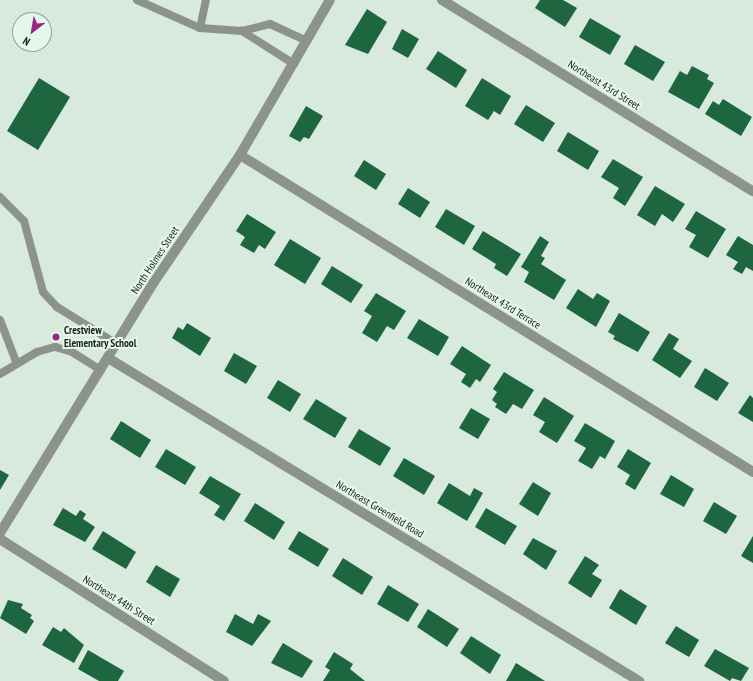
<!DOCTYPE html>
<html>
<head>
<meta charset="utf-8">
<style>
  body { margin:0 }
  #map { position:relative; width:753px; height:681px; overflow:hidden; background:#d8e9dd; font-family:"PT Sans Narrow",sans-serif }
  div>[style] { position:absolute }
  .building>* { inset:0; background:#1e6640 }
  .service>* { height:8px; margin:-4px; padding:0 4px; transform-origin:4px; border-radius:4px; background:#8c938e }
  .minor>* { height:10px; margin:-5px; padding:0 5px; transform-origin:5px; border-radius:5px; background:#8c938e }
  .dots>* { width:11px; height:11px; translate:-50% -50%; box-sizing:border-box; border:2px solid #e5f6ea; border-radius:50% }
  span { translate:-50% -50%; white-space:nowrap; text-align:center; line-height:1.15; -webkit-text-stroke:4px #e5f6ea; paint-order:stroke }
  .street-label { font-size:11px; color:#1b211d }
  .poi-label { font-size:11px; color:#1b211d; font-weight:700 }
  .left { translate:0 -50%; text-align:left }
  .north { position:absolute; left:12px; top:12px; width:40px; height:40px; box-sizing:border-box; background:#e5f6ea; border:1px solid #94a198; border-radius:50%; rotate:211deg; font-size:11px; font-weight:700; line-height:16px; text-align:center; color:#1b211d }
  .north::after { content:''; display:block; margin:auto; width:14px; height:18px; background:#982785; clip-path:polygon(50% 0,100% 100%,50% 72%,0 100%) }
</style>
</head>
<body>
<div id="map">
  <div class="building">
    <div style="clip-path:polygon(540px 0,563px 0,577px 8px,565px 27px,535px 8px)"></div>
    <div style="clip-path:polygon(367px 9px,387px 22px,368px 54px,345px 45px)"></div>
    <div style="clip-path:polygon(590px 18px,621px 36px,610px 55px,579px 37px)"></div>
    <div style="clip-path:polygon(402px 29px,419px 39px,408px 58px,392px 49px)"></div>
    <div style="clip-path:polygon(635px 45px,665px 62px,653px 81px,624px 64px)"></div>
    <div style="clip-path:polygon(438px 51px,467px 70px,456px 88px,426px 69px)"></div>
    <div style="clip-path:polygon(692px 66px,709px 75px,707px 79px,714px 83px,699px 109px,668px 92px,680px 71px,687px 75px)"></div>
    <div style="clip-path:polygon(39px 78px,70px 97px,38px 150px,7px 131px)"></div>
    <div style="clip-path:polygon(482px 78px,511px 96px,500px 115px,494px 111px,488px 120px,465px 106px)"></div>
    <div style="clip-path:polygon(723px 99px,752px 117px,741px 136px,705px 114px,713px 101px,719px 105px)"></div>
    <div style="clip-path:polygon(526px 105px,555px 123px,543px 142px,514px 124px)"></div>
    <div style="clip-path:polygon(306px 106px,323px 116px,309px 139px,304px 137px,300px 142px,289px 136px)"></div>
    <div style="clip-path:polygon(568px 132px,599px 151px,588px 170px,557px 151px)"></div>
    <div style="clip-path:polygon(613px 159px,643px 177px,625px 206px,613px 198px,619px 188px,601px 177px)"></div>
    <div style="clip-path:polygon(364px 160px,386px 174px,376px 190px,354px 176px)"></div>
    <div style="clip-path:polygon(655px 186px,685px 204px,673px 222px,662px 214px,655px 226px,637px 215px)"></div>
    <div style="clip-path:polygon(408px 188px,430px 202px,420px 218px,398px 204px)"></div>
    <div style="clip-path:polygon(446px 209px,475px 226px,464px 245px,435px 227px)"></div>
    <div style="clip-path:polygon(696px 211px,726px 229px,708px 258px,689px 247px,696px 235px,685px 229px)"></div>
    <div style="clip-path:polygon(247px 214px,276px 232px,265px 249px,259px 245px,254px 253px,240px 245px,245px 237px,236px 231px)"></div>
    <div style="clip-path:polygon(483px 231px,521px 254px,507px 276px,494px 268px,496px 264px,472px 249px)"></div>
    <div style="clip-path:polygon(540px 236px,549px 242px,541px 256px,545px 258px,541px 264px,566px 280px,554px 300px,524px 282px,529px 272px,521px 267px)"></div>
    <div style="clip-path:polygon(738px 236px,753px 245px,753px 271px,746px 267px,742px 274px,733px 269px,738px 262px,726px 255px)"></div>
    <div style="clip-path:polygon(290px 239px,321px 258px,305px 284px,274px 265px)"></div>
    <div style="clip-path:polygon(332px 266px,363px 285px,351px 303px,321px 284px)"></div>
    <div style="clip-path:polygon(578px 289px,593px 299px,597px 293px,610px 301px,596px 327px,566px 308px)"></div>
    <div style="clip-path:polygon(376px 293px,406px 311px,394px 330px,387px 326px,377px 342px,362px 333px,372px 316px,364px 311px)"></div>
    <div style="clip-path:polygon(619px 313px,650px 332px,638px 352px,613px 339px,615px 336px,608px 332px)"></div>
    <div style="clip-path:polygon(419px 319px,449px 337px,438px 356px,407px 338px)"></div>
    <div style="clip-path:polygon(187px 323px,211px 338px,200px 356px,172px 338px,178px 327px,183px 330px)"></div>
    <div style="clip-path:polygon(669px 333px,679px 339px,673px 349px,692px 361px,680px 378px,652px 360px)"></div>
    <div style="clip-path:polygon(462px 346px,491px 365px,480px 382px,476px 379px,470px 388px,461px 382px,466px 374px,450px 364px)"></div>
    <div style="clip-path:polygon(234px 353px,257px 366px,246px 384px,224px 371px)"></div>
    <div style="clip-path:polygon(705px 368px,729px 383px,717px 401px,694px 387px)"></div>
    <div style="clip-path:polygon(504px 372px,534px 390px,522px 409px,513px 404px,506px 414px,495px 407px,497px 404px,492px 400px,497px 392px,493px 389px)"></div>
    <div style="clip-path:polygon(278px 380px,301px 394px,290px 412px,267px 398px)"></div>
    <div style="clip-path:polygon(750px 395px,753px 398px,753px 422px,738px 413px)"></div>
    <div style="clip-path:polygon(544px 397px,574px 416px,557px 443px,539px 432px,545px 422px,533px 415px)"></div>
    <div style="clip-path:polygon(316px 399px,347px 418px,335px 438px,303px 419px)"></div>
    <div style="clip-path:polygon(471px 408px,490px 419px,478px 439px,459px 428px)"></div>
    <div style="clip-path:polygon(121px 421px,151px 440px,140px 458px,110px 439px)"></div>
    <div style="clip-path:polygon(585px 423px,615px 441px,605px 459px,600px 456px,592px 469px,578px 461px,586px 448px,574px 441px)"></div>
    <div style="clip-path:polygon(359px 429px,391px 448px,380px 466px,348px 447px)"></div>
    <div style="clip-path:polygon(166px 449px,196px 467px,185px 485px,155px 467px)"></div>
    <div style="clip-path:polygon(628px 449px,651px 463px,635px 490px,625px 484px,630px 475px,617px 467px)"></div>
    <div style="clip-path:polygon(404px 458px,435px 476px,424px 495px,393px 476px)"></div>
    <div style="clip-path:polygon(0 470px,9px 475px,0 490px)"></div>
    <div style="clip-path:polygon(671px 475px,694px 489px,684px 507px,660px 494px)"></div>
    <div style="clip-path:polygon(210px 476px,241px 494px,224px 521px,214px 515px,220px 506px,199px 493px)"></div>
    <div style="clip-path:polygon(533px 482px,551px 493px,538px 516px,519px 504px)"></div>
    <div style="clip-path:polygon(449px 483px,470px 496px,474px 488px,483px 493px,467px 521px,437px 503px)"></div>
    <div style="clip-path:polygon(714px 502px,737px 516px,726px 534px,703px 521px)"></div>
    <div style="clip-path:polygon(255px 503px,285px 522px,274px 540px,244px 521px)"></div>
    <div style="clip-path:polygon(63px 508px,76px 516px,80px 510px,86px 514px,83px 519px,95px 527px,85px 542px,53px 525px)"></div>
    <div style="clip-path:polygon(486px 508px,517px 526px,505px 545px,475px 527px)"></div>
    <div style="clip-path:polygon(103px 531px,136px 552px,126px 569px,92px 549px)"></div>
    <div style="clip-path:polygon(299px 531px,329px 549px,318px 567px,288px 549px)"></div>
    <div style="clip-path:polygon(753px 536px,753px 563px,741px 556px)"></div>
    <div style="clip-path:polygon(533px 538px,557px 551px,546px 570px,523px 554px)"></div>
    <div style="clip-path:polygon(585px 556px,599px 565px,592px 574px,602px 580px,591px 598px,568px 583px)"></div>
    <div style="clip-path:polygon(343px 558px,373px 577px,362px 595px,332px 576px)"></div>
    <div style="clip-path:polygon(156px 565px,180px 579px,170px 597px,146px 582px)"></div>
    <div style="clip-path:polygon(388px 585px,419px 604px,408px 622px,377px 604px)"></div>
    <div style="clip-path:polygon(620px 589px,647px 606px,636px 625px,609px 608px)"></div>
    <div style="clip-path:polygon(8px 600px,23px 604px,21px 608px,32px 615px,30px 618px,34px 621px,26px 634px,0 618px)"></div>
    <div style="clip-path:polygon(428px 609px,459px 629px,447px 647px,417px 627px)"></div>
    <div style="clip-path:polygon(235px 614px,253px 624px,258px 614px,271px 621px,252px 646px,226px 632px)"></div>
    <div style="clip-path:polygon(676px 626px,699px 640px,689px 657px,665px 643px)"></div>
    <div style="clip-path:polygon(53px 627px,61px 632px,64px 628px,84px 645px,74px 663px,42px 645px)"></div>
    <div style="clip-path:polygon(471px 636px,501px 655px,490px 674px,460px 653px)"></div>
    <div style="clip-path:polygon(283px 643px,313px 661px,302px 678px,271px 663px)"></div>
    <div style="clip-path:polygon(715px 649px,749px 668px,741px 681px,732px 678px,730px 681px,704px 666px)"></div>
    <div style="clip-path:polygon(88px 650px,124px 671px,118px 681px,99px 681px,78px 669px)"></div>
    <div style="clip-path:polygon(334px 652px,353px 664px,350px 669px,365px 681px,323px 681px,330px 670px,325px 667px)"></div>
    <div style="clip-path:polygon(516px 663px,545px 681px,506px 681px)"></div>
  </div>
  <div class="service">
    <div style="left:137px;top:0;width:69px;rotate:24deg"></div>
    <div style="left:200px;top:28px;width:42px;rotate:4.1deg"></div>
    <div style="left:200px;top:28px;width:29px;rotate:-78deg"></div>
    <div style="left:294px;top:64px;width:62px;rotate:-147.6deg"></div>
    <div style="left:242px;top:31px;width:29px;rotate:-14deg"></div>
    <div style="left:270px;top:24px;width:41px;rotate:24.7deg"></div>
    <div style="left:0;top:197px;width:34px;rotate:45deg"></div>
    <div style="left:24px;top:221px;width:73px;rotate:75deg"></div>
    <div style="left:43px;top:292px;width:21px;rotate:47deg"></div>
    <div style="left:57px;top:307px;width:70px;rotate:31.7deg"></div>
    <div style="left:0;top:320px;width:47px;rotate:68.9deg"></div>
    <div style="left:0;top:374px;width:43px;rotate:-30.7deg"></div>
    <div style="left:37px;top:352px;width:19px;rotate:-16deg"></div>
    <div style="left:55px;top:347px;width:18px;rotate:16deg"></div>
    <div style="left:72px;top:352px;width:34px;rotate:32deg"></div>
  </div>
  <div class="minor">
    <div style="left:442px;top:0;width:365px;rotate:31.6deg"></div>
    <div style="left:240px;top:155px;width:603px;rotate:31.71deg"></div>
    <div style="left:108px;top:358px;width:622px;rotate:31.31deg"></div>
    <div style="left:0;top:533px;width:294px;rotate:-58.5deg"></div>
    <div style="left:154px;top:282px;width:153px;rotate:-55.9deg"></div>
    <div style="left:240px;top:155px;width:179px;rotate:-59.9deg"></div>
    <div style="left:0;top:539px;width:265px;rotate:32.4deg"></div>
  </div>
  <div class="dots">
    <div style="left:56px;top:337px;background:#982785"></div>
  </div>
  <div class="street-label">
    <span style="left:604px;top:85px;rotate:32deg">Northeast 43rd Street</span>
    <span style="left:155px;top:260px;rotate:-57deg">North Holmes Street</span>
    <span style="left:503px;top:303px;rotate:32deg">Northeast 43rd Terrace</span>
    <span style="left:380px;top:509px;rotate:31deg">Northeast Greenfield Road</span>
    <span style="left:119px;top:600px;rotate:32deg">Northeast 44th Street</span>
  </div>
  <div class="poi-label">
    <span class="left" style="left:64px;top:337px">Crestview<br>Elementary School</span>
  </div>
  <div class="north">N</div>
</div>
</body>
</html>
